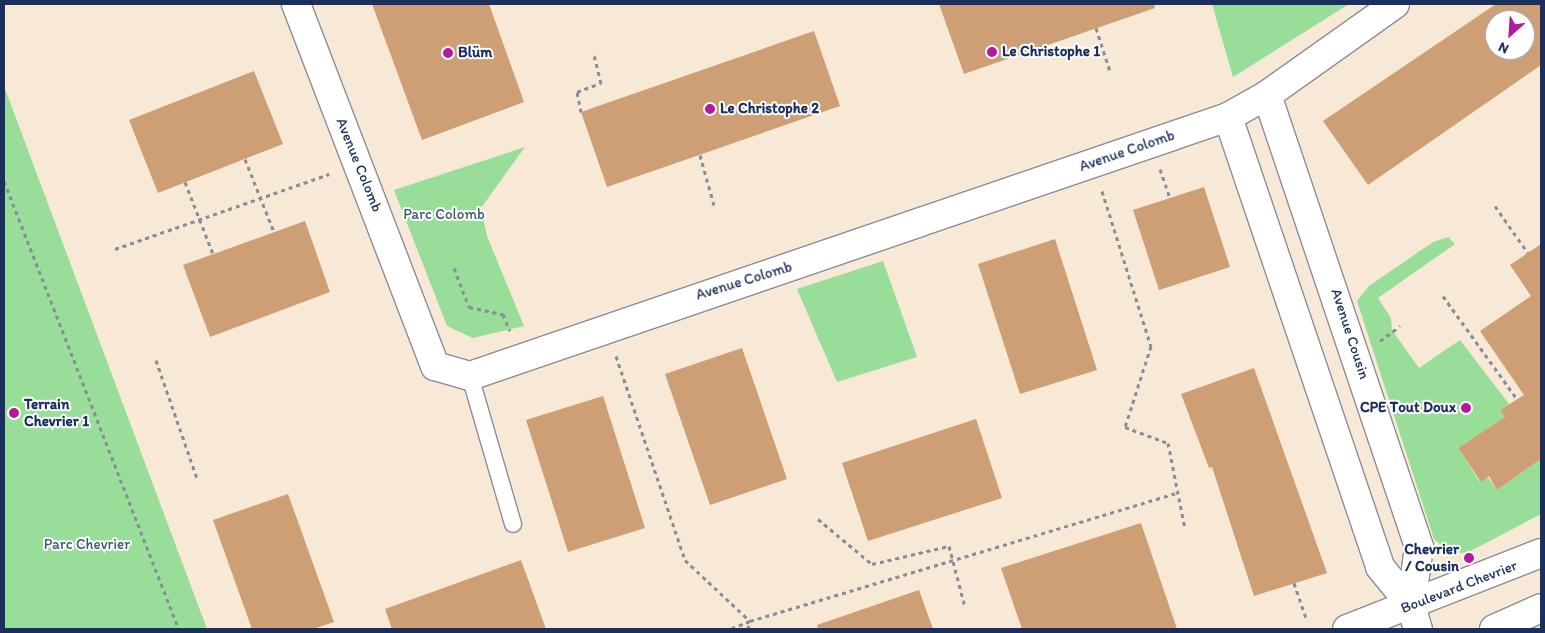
<!DOCTYPE html>
<html>
<head>
<meta charset="utf-8">
<style>
  body { margin:0 }
  #map { position:relative; width:1545px; height:633px; overflow:hidden; background:#f7e9d6; font-family:Itim,sans-serif }
  div>[style] { position:absolute }
  .green>* { inset:0; background:#98de98 }
  .building>* { inset:0; background:#ce9f74 }
  .path>* { height:3px; margin-top:-1.5px; transform-origin:0; background:repeating-linear-gradient(90deg,#898c9a 0 4px,transparent 0 8px) }
  .roads { filter:drop-shadow(1px 0 #898c9a) drop-shadow(-1px 0 #898c9a) drop-shadow(0 1px #898c9a) drop-shadow(0 -1px #898c9a) }
  .lane>* { height:16px; margin:-8px; padding:0 8px; transform-origin:8px; border-radius:8px; background:#fff }
  .street>* { height:28px; margin:-14px; padding:0 14px; transform-origin:14px; border-radius:14px; background:#fff }
  .secondary>* { height:28px; margin:-14px; padding:0 14px; transform-origin:14px; border-radius:14px; background:#fff }
  .dots>* { width:14px; height:14px; translate:-50% -50%; box-sizing:border-box; border:2px solid #fff; border-radius:50% }
  span { translate:-50% -50%; white-space:nowrap; text-align:center; line-height:1.15; -webkit-text-stroke:4px #fff; paint-order:stroke }
  .poi-label { font-size:15px; color:#1b2f5e; font-weight:700 }
  .left { translate:0 -50%; text-align:left }
  .right { translate:-100% -50%; text-align:right }
  .street-label { font-size:15px; color:#1b2f5e }
  .park-label { font-size:15px; color:#3a5b6c }
  .frame { position:absolute; inset:0; border:5px solid #1b2f5e; pointer-events:none }
  .north { position:absolute; left:1485px; top:10px; width:50px; height:50px; box-sizing:border-box; background:#fff; border:1px solid #a4acbf; border-radius:50%; rotate:206deg; font-size:14px; font-weight:700; line-height:20px; text-align:center; color:#1b2f5e }
  .north::after { content:''; display:block; margin:auto; width:18px; height:22px; background:#b5179e; clip-path:polygon(50% 0,100% 100%,50% 72%,0 100%) }
</style>
</head>
<body>
<div id="map">
  <div class="green">
    <div style="clip-path:polygon(1212px 4px,1349px 4px,1233px 77px)"></div>
    <div style="clip-path:polygon(4px 86px,207px 629px,4px 629px)"></div>
    <div style="clip-path:polygon(525px 147px,481px 208px,487px 236px,524px 326px,473px 338px,447px 326px,394px 190px)"></div>
    <div style="clip-path:polygon(1448px 237px,1455px 244px,1378px 298px,1391px 318px,1392px 330px,1419px 368px,1460px 340px,1509px 404px,1500px 410px,1505px 417px,1458px 448px,1480px 482px,1488px 477px,1497px 490px,1541px 459px,1541px 514px,1467px 553px,1449px 552px,1434px 539px,1357px 301px,1369px 286px,1433px 242px)"></div>
    <div style="clip-path:polygon(883px 261px,917px 357px,837px 382px,797px 289px)"></div>
  </div>
  <div class="building">
    <div style="clip-path:polygon(372px 4px,489px 4px,524px 102px,422px 140px)"></div>
    <div style="clip-path:polygon(939px 4px,1154px 4px,1155px 8px,964px 74px)"></div>
    <div style="clip-path:polygon(evenodd,1496px 4px,1541px 4px,1541px 65px,1368px 185px,1323px 121px,1496px 4px,1495px 20px,1525px 20px,1525px 50px,1495px 50px,1495px 20px)"></div>
    <div style="clip-path:polygon(814px 31px,840px 106px,607px 187px,581px 112px)"></div>
    <div style="clip-path:polygon(254px 71px,283px 144px,158px 193px,129px 120px)"></div>
    <div style="clip-path:polygon(1204px 187px,1230px 267px,1159px 290px,1133px 210px)"></div>
    <div style="clip-path:polygon(305px 221px,330px 292px,210px 337px,183px 265px)"></div>
    <div style="clip-path:polygon(1055px 239px,1097px 370px,1020px 394px,978px 264px)"></div>
    <div style="clip-path:polygon(1541px 244px,1541px 459px,1497px 490px,1489px 476px,1481px 482px,1458px 448px,1505px 417px,1500px 410px,1524px 395px,1480px 331px,1531px 296px,1510px 265px)"></div>
    <div style="clip-path:polygon(742px 348px,787px 479px,710px 505px,665px 374px)"></div>
    <div style="clip-path:polygon(1254px 368px,1327px 573px,1254px 596px,1212px 467px,1209px 468px,1181px 394px)"></div>
    <div style="clip-path:polygon(603px 396px,645px 528px,568px 552px,526px 420px)"></div>
    <div style="clip-path:polygon(976px 419px,1002px 498px,868px 541px,842px 463px)"></div>
    <div style="clip-path:polygon(288px 494px,334px 622px,313px 629px,252px 629px,213px 520px)"></div>
    <div style="clip-path:polygon(1141px 523px,1177px 629px,1022px 629px,1001px 568px)"></div>
    <div style="clip-path:polygon(521px 560px,546px 629px,392px 629px,385px 609px)"></div>
    <div style="clip-path:polygon(919px 590px,933px 629px,818px 629px,817px 625px)"></div>
  </div>
  <div class="path">
    <div style="left:1096px;top:28px;width:45px;rotate:72deg"></div>
    <div style="left:581px;top:112px;width:20px;rotate:-101deg"></div>
    <div style="left:577px;top:92px;width:26px;rotate:-21deg"></div>
    <div style="left:601px;top:83px;width:32px;rotate:-104deg"></div>
    <div style="left:700px;top:155px;width:52px;rotate:74.4deg"></div>
    <div style="left:245px;top:159px;width:79px;rotate:68.3deg"></div>
    <div style="left:1160px;top:169px;width:31px;rotate:71deg"></div>
    <div style="left:4px;top:181px;width:481px;rotate:68.7deg"></div>
    <div style="left:185px;top:182px;width:77px;rotate:68.7deg"></div>
    <div style="left:1102px;top:191px;width:163px;rotate:72.5deg"></div>
    <div style="left:1151px;top:346px;width:85px;rotate:107.8deg"></div>
    <div style="left:1125px;top:427px;width:46px;rotate:20.4deg"></div>
    <div style="left:1168px;top:443px;width:88px;rotate:78.8deg"></div>
    <div style="left:1495px;top:206px;width:57px;rotate:54.9deg"></div>
    <div style="left:115px;top:249px;width:227px;rotate:-19.3deg"></div>
    <div style="left:454px;top:268px;width:42px;rotate:69deg"></div>
    <div style="left:469px;top:307px;width:35px;rotate:12deg"></div>
    <div style="left:503px;top:314px;width:18px;rotate:68deg"></div>
    <div style="left:1443px;top:296px;width:127px;rotate:54.3deg"></div>
    <div style="left:1380px;top:341px;width:25px;rotate:-37deg"></div>
    <div style="left:616px;top:356px;width:215px;rotate:71.3deg"></div>
    <div style="left:685px;top:560px;width:89px;rotate:43.2deg"></div>
    <div style="left:750px;top:621px;width:22px;rotate:158deg"></div>
    <div style="left:156px;top:360px;width:128px;rotate:70.9deg"></div>
    <div style="left:818px;top:519px;width:70px;rotate:39.8deg"></div>
    <div style="left:872px;top:564px;width:79px;rotate:-13.2deg"></div>
    <div style="left:949px;top:546px;width:63px;rotate:75.3deg"></div>
    <div style="left:1294px;top:583px;width:37px;rotate:71deg"></div>
    <div style="left:748px;top:629px;width:8px;rotate:-76deg"></div>
    <div style="left:750px;top:621px;width:447px;rotate:-16.7deg"></div>
  </div>
  <div class="roads">
    <div class="lane">
      <div style="left:470px;top:376px;width:154px;rotate:73.8deg"></div>
    </div>
    <div class="street">
      <div style="left:296px;top:4px;width:388px;rotate:69deg"></div>
      <div style="left:435px;top:366px;width:36px;rotate:16deg"></div>
      <div style="left:470px;top:376px;width:801px;rotate:-18.86deg"></div>
      <div style="left:1228px;top:117px;width:45px;rotate:-29.4deg"></div>
      <div style="left:1267px;top:95px;width:157px;rotate:-35.4deg"></div>
      <div style="left:1267px;top:95px;width:477px;rotate:71.4deg"></div>
      <div style="left:1419px;top:547px;width:59px;rotate:97.9deg"></div>
      <div style="left:1228px;top:117px;width:475px;rotate:71.3deg"></div>
      <div style="left:1380px;top:567px;width:49px;rotate:50.8deg"></div>
      <div style="left:1411px;top:605px;width:25px;rotate:74deg"></div>
    </div>
    <div class="secondary">
      <div style="left:1347px;top:629px;width:208px;rotate:-21.4deg"></div>
      <div style="left:1494px;top:629px;width:51px;rotate:-24.1deg"></div>
    </div>
  </div>
  <div class="dots">
    <div style="left:992px;top:52px;background:#b5179e"></div>
    <div style="left:448px;top:53px;background:#b5179e"></div>
    <div style="left:710px;top:109px;background:#b5179e"></div>
    <div style="left:1466px;top:408px;background:#b5179e"></div>
    <div style="left:14px;top:413px;background:#b5179e"></div>
    <div style="left:1469px;top:558px;background:#b5179e"></div>
  </div>
  <div class="poi-label">
    <span class="left" style="left:1002px;top:52px">Le Christophe 1</span>
    <span class="left" style="left:458px;top:53px">Blüm</span>
    <span class="left" style="left:720px;top:109px">Le Christophe 2</span>
    <span class="left" style="left:24px;top:413px">Terrain<br>Chevrier 1</span>
    <span class="right" style="left:1456px;top:408px">CPE Tout Doux</span>
    <span class="right" style="left:1459px;top:558px">Chevrier<br>/ Cousin</span>
  </div>
  <div class="street-label">
    <span style="left:1127px;top:151px;rotate:-19deg">Avenue Colomb</span>
    <span style="left:359px;top:165px;rotate:68deg">Avenue Colomb</span>
    <span style="left:744px;top:281px;rotate:-17deg">Avenue Colomb</span>
    <span style="left:1350px;top:334px;rotate:72deg">Avenue Cousin</span>
    <span style="left:1459px;top:587px;rotate:-21deg">Boulevard Chevrier</span>
  </div>
  <div class="park-label">
    <span style="left:444px;top:215px">Parc Colomb</span>
    <span style="left:87px;top:545px">Parc Chevrier</span>
  </div>
  <div class="frame"></div>
  <div class="north">N</div>
</div>
</body>
</html>
